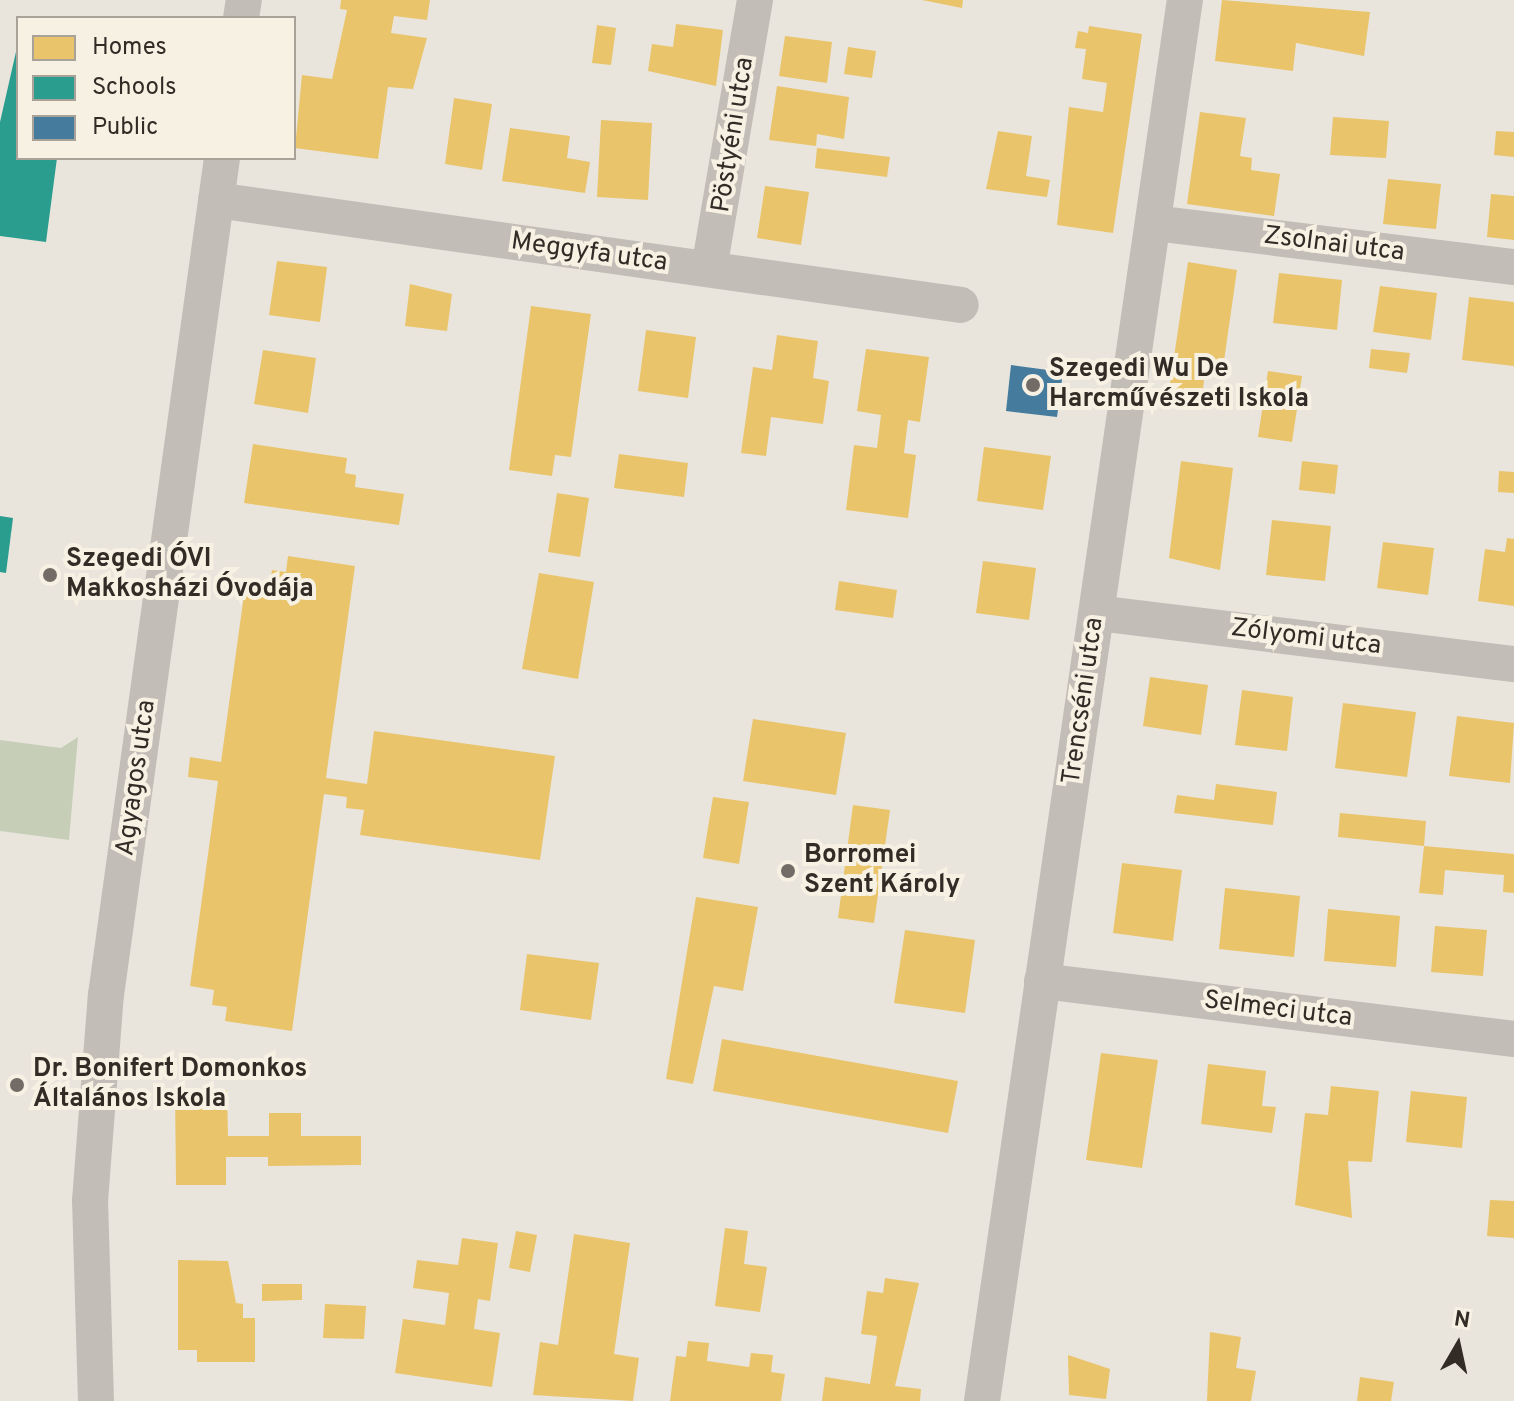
<!DOCTYPE html>
<html>
<head>
<meta charset="utf-8">
<style>
  body { margin:0 }
  #map { position:relative; width:1514px; height:1401px; overflow:hidden; background:#e9e5dd; font-family:Overpass,sans-serif }
  div>[style] { position:absolute }
  .green>* { inset:0; background:#c7ceb8 }
  .homes>* { inset:0; background:#e9c46a }
  .schools>* { inset:0; background:#2a9d8f }
  .public>* { inset:0; background:#457b9d }
  .minor>* { height:36px; margin:-18px; padding:0 18px; transform-origin:18px; border-radius:18px; background:#c2beb7 }
  .dots>* { width:22px; height:22px; translate:-50% -50%; box-sizing:border-box; border:4px solid #f7f1e4; border-radius:50% }
  span { translate:-50% -50%; white-space:nowrap; text-align:center; line-height:1.15; -webkit-text-stroke:8px #f7f1e4; paint-order:stroke }
  .street-label { font-size:26px; color:#322b26 }
  .poi-label { font-size:26px; color:#322b26; font-weight:700 }
  .left { translate:0 -50%; text-align:left }
  .legend { position:absolute; left:16px; top:16px; width:280px; height:144px; box-sizing:border-box; background:#f7f1e4; border:2px solid #a8a298; margin:0; padding:10px 14px; list-style:none; font-size:24px; color:#322b26 }
  .legend li { display:flex; align-items:center; gap:16px; height:40px }
  .legend b { width:40px; border:2px solid #a8a298 }
  .north { position:absolute; left:1418px; top:1305px; width:80px; height:80px; -webkit-text-stroke:6px #f7f1e4; paint-order:stroke; rotate:9deg; font-size:22px; font-weight:700; line-height:32px; text-align:center; color:#322b26 }
  .north::after { content:''; display:block; margin:auto; width:28px; height:36px; background:#322b26; clip-path:polygon(50% 0,100% 100%,50% 72%,0 100%) }
</style>
</head>
<body>
<div id="map">
  <div class="green">
    <div style="clip-path:polygon(78px 737px,69px 840px,0 831px,0 740px,61px 748px)"></div>
  </div>
  <div class="homes">
    <div style="clip-path:polygon(341px 0,430px 0,427px 20px,394px 16px,391px 33px,427px 38px,413px 89px,388px 87px,378px 159px,295px 148px,302px 75px,332px 79px,347px 10px,340px 9px)"></div>
    <div style="clip-path:polygon(922px 0,963px 0,962px 8px)"></div>
    <div style="clip-path:polygon(1222px 0,1370px 12px,1364px 56px,1296px 43px,1293px 71px,1215px 61px)"></div>
    <div style="clip-path:polygon(676px 24px,723px 30px,716px 86px,648px 71px,652px 44px,673px 47px)"></div>
    <div style="clip-path:polygon(597px 25px,616px 28px,611px 65px,592px 63px)"></div>
    <div style="clip-path:polygon(1089px 26px,1142px 34px,1113px 233px,1057px 225px,1069px 107px,1103px 112px,1107px 83px,1082px 79px,1086px 49px,1075px 48px,1078px 31px,1088px 33px)"></div>
    <div style="clip-path:polygon(785px 36px,832px 42px,827px 83px,779px 76px)"></div>
    <div style="clip-path:polygon(848px 47px,876px 51px,872px 78px,844px 74px)"></div>
    <div style="clip-path:polygon(777px 86px,849px 97px,844px 139px,817px 134px,816px 146px,769px 140px)"></div>
    <div style="clip-path:polygon(454px 98px,492px 104px,482px 170px,445px 164px)"></div>
    <div style="clip-path:polygon(1200px 112px,1246px 118px,1240px 156px,1252px 158px,1251px 170px,1280px 174px,1274px 216px,1187px 204px)"></div>
    <div style="clip-path:polygon(1333px 117px,1389px 121px,1386px 158px,1330px 155px)"></div>
    <div style="clip-path:polygon(601px 120px,652px 123px,648px 200px,597px 197px)"></div>
    <div style="clip-path:polygon(510px 128px,570px 136px,567px 158px,590px 162px,585px 193px,502px 181px)"></div>
    <div style="clip-path:polygon(998px 131px,1032px 136px,1026px 176px,1050px 180px,1047px 197px,986px 189px)"></div>
    <div style="clip-path:polygon(1496px 131px,1514px 132px,1514px 157px,1494px 155px)"></div>
    <div style="clip-path:polygon(817px 148px,890px 157px,887px 177px,815px 168px)"></div>
    <div style="clip-path:polygon(1388px 179px,1441px 184px,1436px 229px,1383px 224px)"></div>
    <div style="clip-path:polygon(765px 186px,809px 192px,801px 245px,757px 238px)"></div>
    <div style="clip-path:polygon(1491px 194px,1514px 196px,1514px 240px,1487px 237px)"></div>
    <div style="clip-path:polygon(277px 261px,327px 267px,320px 322px,269px 315px)"></div>
    <div style="clip-path:polygon(1188px 262px,1237px 270px,1223px 368px,1206px 365px,1202px 396px,1169px 391px)"></div>
    <div style="clip-path:polygon(1279px 273px,1342px 280px,1337px 330px,1273px 323px)"></div>
    <div style="clip-path:polygon(410px 284px,452px 294px,447px 331px,405px 326px)"></div>
    <div style="clip-path:polygon(1380px 286px,1437px 293px,1431px 340px,1373px 332px)"></div>
    <div style="clip-path:polygon(1469px 297px,1514px 302px,1514px 366px,1462px 360px)"></div>
    <div style="clip-path:polygon(531px 306px,591px 314px,571px 457px,555px 455px,552px 476px,509px 470px)"></div>
    <div style="clip-path:polygon(646px 330px,696px 337px,688px 398px,638px 391px)"></div>
    <div style="clip-path:polygon(777px 335px,818px 341px,813px 378px,829px 381px,823px 424px,771px 417px,766px 456px,741px 453px,753px 367px,772px 370px)"></div>
    <div style="clip-path:polygon(866px 349px,929px 357px,920px 422px,908px 420px,904px 453px,916px 455px,908px 518px,846px 510px,854px 445px,877px 448px,881px 415px,857px 411px)"></div>
    <div style="clip-path:polygon(1371px 349px,1410px 353px,1407px 373px,1369px 368px)"></div>
    <div style="clip-path:polygon(263px 350px,316px 358px,308px 413px,254px 404px)"></div>
    <div style="clip-path:polygon(1268px 371px,1302px 376px,1292px 442px,1258px 437px)"></div>
    <div style="clip-path:polygon(253px 444px,347px 458px,345px 473px,356px 475px,355px 487px,404px 494px,399px 525px,244px 503px)"></div>
    <div style="clip-path:polygon(984px 447px,1051px 456px,1043px 510px,977px 501px)"></div>
    <div style="clip-path:polygon(619px 454px,688px 463px,684px 497px,614px 488px)"></div>
    <div style="clip-path:polygon(1181px 461px,1233px 468px,1220px 570px,1169px 558px)"></div>
    <div style="clip-path:polygon(1302px 461px,1338px 465px,1335px 494px,1299px 490px)"></div>
    <div style="clip-path:polygon(1499px 471px,1514px 472px,1514px 493px,1498px 492px)"></div>
    <div style="clip-path:polygon(557px 493px,589px 498px,580px 557px,548px 552px)"></div>
    <div style="clip-path:polygon(1272px 520px,1331px 526px,1325px 581px,1266px 575px)"></div>
    <div style="clip-path:polygon(1507px 538px,1514px 539px,1514px 606px,1478px 601px,1485px 549px,1505px 552px)"></div>
    <div style="clip-path:polygon(1383px 542px,1434px 548px,1428px 595px,1377px 588px)"></div>
    <div style="clip-path:polygon(288px 556px,355px 566px,326px 778px,367px 784px,374px 731px,555px 756px,540px 860px,360px 835px,364px 810px,346px 808px,347px 797px,324px 794px,292px 1031px,225px 1021px,227px 1007px,212px 1005px,214px 990px,190px 986px,218px 781px,188px 777px,190px 757px,221px 762px,246px 580px,270px 584px,272px 570px,286px 572px)"></div>
    <div style="clip-path:polygon(983px 561px,1036px 568px,1029px 620px,976px 613px)"></div>
    <div style="clip-path:polygon(539px 573px,594px 582px,578px 679px,522px 669px)"></div>
    <div style="clip-path:polygon(839px 581px,897px 590px,893px 618px,835px 610px)"></div>
    <div style="clip-path:polygon(1150px 677px,1208px 685px,1201px 735px,1143px 726px)"></div>
    <div style="clip-path:polygon(1242px 690px,1293px 697px,1287px 751px,1235px 745px)"></div>
    <div style="clip-path:polygon(1343px 703px,1416px 712px,1407px 777px,1335px 768px)"></div>
    <div style="clip-path:polygon(1457px 716px,1514px 723px,1510px 783px,1449px 776px)"></div>
    <div style="clip-path:polygon(753px 719px,846px 733px,836px 795px,743px 781px)"></div>
    <div style="clip-path:polygon(1216px 784px,1277px 792px,1273px 825px,1174px 813px,1177px 795px,1214px 800px)"></div>
    <div style="clip-path:polygon(713px 797px,749px 802px,739px 864px,703px 858px)"></div>
    <div style="clip-path:polygon(853px 805px,890px 810px,874px 923px,838px 918px)"></div>
    <div style="clip-path:polygon(1340px 813px,1426px 821px,1424px 846px,1338px 837px)"></div>
    <div style="clip-path:polygon(1424px 846px,1514px 854px,1514px 893px,1503px 892px,1504px 875px,1445px 870px,1443px 895px,1419px 893px)"></div>
    <div style="clip-path:polygon(1122px 863px,1182px 870px,1173px 941px,1113px 933px)"></div>
    <div style="clip-path:polygon(1225px 888px,1300px 896px,1294px 957px,1219px 949px)"></div>
    <div style="clip-path:polygon(696px 897px,758px 907px,743px 991px,714px 986px,693px 1084px,666px 1079px)"></div>
    <div style="clip-path:polygon(1328px 909px,1400px 916px,1396px 967px,1324px 961px)"></div>
    <div style="clip-path:polygon(1435px 926px,1487px 930px,1483px 976px,1431px 972px)"></div>
    <div style="clip-path:polygon(905px 930px,975px 940px,965px 1013px,894px 1003px)"></div>
    <div style="clip-path:polygon(527px 954px,599px 963px,591px 1020px,520px 1010px)"></div>
    <div style="clip-path:polygon(722px 1039px,958px 1081px,948px 1133px,713px 1091px)"></div>
    <div style="clip-path:polygon(1101px 1053px,1158px 1060px,1142px 1168px,1086px 1160px)"></div>
    <div style="clip-path:polygon(1208px 1064px,1266px 1071px,1262px 1106px,1276px 1107px,1272px 1133px,1201px 1124px)"></div>
    <div style="clip-path:polygon(1331px 1086px,1379px 1091px,1372px 1162px,1348px 1161px,1352px 1218px,1295px 1205px,1305px 1113px,1328px 1115px)"></div>
    <div style="clip-path:polygon(227px 1090px,228px 1136px,269px 1136px,269px 1113px,301px 1113px,301px 1136px,361px 1136px,361px 1165px,268px 1166px,268px 1157px,226px 1157px,226px 1185px,176px 1185px,175px 1091px)"></div>
    <div style="clip-path:polygon(1411px 1091px,1467px 1097px,1462px 1148px,1406px 1142px)"></div>
    <div style="clip-path:polygon(1490px 1200px,1514px 1201px,1514px 1238px,1487px 1236px)"></div>
    <div style="clip-path:polygon(725px 1228px,748px 1231px,744px 1264px,767px 1267px,760px 1312px,715px 1306px)"></div>
    <div style="clip-path:polygon(516px 1231px,537px 1235px,530px 1272px,509px 1268px)"></div>
    <div style="clip-path:polygon(574px 1234px,630px 1243px,614px 1354px,639px 1358px,633px 1401px,533px 1395px,540px 1342px,558px 1345px)"></div>
    <div style="clip-path:polygon(462px 1238px,498px 1243px,490px 1301px,478px 1299px,474px 1329px,500px 1333px,492px 1387px,395px 1373px,403px 1319px,445px 1325px,449px 1293px,413px 1288px,417px 1260px,458px 1265px)"></div>
    <div style="clip-path:polygon(178px 1260px,228px 1261px,236px 1303px,243px 1304px,243px 1318px,255px 1318px,255px 1362px,197px 1362px,197px 1350px,178px 1350px)"></div>
    <div style="clip-path:polygon(885px 1278px,919px 1283px,895px 1386px,921px 1389px,920px 1401px,822px 1401px,825px 1377px,870px 1384px,877px 1336px,861px 1334px,867px 1291px,883px 1293px)"></div>
    <div style="clip-path:polygon(262px 1284px,302px 1284px,302px 1300px,262px 1301px)"></div>
    <div style="clip-path:polygon(325px 1304px,366px 1306px,364px 1339px,323px 1338px)"></div>
    <div style="clip-path:polygon(1210px 1332px,1241px 1337px,1236px 1368px,1256px 1371px,1251px 1401px,1207px 1401px)"></div>
    <div style="clip-path:polygon(688px 1341px,709px 1343px,707px 1361px,749px 1367px,751px 1353px,773px 1355px,771px 1372px,785px 1374px,781px 1401px,670px 1401px,676px 1356px,686px 1357px)"></div>
    <div style="clip-path:polygon(1068px 1355px,1110px 1369px,1106px 1399px,1069px 1395px)"></div>
    <div style="clip-path:polygon(1360px 1377px,1394px 1382px,1391px 1401px,1357px 1401px)"></div>
  </div>
  <div class="schools">
    <div style="clip-path:polygon(18px 43px,18px 158px,57px 158px,46px 242px,0 236px,0 122px)"></div>
    <div style="clip-path:polygon(0 516px,13px 518px,6px 573px,0 572px)"></div>
  </div>
  <div class="public">
    <div style="clip-path:polygon(1011px 365px,1063px 372px,1057px 417px,1006px 411px)"></div>
  </div>
  <div class="minor">
    <div style="left:241px;top:18px;width:18px;rotate:-81deg"></div>
    <div style="left:216px;top:200px;width:752px;rotate:8.02deg"></div>
    <div style="left:1154px;top:223px;width:363px;rotate:7deg"></div>
    <div style="left:709px;top:269px;width:273px;rotate:-80.3deg"></div>
    <div style="left:1097px;top:613px;width:420px;rotate:7deg"></div>
    <div style="left:1042px;top:981px;width:476px;rotate:7deg"></div>
    <div style="left:96px;top:1401px;width:200px;rotate:-91.7deg"></div>
    <div style="left:90px;top:1201px;width:207px;rotate:-85.6deg"></div>
    <div style="left:106px;top:995px;width:845px;rotate:-82.11deg"></div>
    <div style="left:982px;top:1401px;width:1416px;rotate:-81.76deg"></div>
  </div>
  <div class="dots">
    <div style="left:1033px;top:385px;background:#726c66"></div>
    <div style="left:50px;top:575px;background:#726c66"></div>
    <div style="left:788px;top:871px;background:#726c66"></div>
    <div style="left:17px;top:1085px;background:#726c66"></div>
  </div>
  <div class="street-label">
    <span style="left:734px;top:135px;rotate:-81deg">Pöstyéni utca</span>
    <span style="left:1334px;top:245px;rotate:7deg">Zsolnai utca</span>
    <span style="left:589px;top:253px;rotate:8deg">Meggyfa utca</span>
    <span style="left:1306px;top:638px;rotate:7deg">Zólyomi utca</span>
    <span style="left:1084px;top:701px;rotate:-82deg">Trencséni utca</span>
    <span style="left:137px;top:778px;rotate:-82deg">Agyagos utca</span>
    <span style="left:1278px;top:1010px;rotate:7deg">Selmeci utca</span>
  </div>
  <div class="poi-label">
    <span class="left" style="left:1049px;top:385px">Szegedi Wu De<br>Harcművészeti Iskola</span>
    <span class="left" style="left:66px;top:575px">Szegedi ÓVI<br>Makkosházi Óvodája</span>
    <span class="left" style="left:804px;top:871px">Borromei<br>Szent Károly</span>
    <span class="left" style="left:33px;top:1085px">Dr. Bonifert Domonkos<br>Általános Iskola</span>
  </div>
  <ul class="legend">
  <li><b style="height:22px;background:#e9c46a"></b>Homes</li>
  <li><b style="height:22px;background:#2a9d8f"></b>Schools</li>
  <li><b style="height:22px;background:#457b9d"></b>Public</li>
  </ul>
  <div class="north">N</div>
</div>
</body>
</html>
